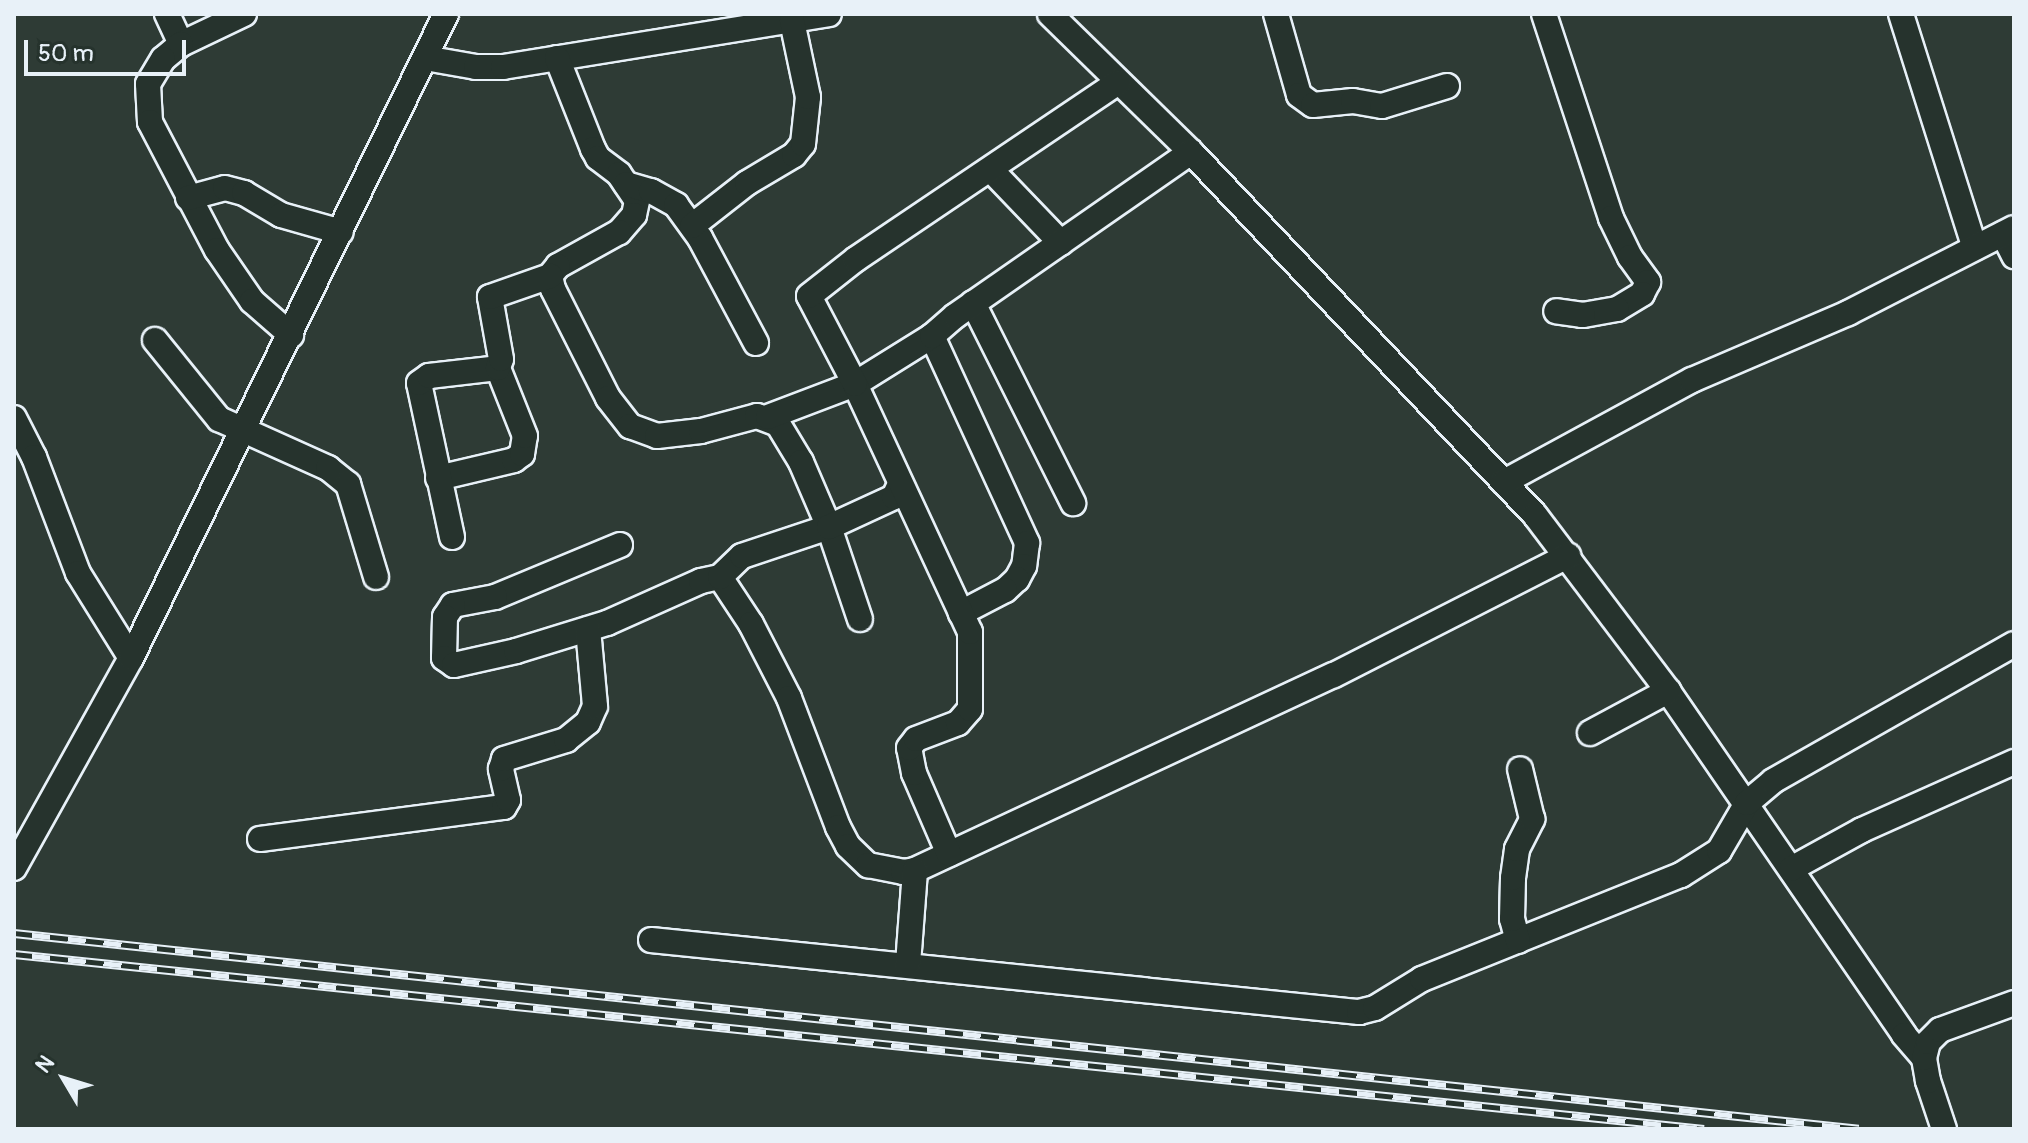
<!DOCTYPE html>
<html>
<head>
<meta charset="utf-8">
<style>
  body { margin:0 }
  #map { position:relative; width:2028px; height:1143px; overflow:hidden; background:#2e3b35; font-family:Pangolin,sans-serif }
  div>[style] { position:absolute }
  .roads { filter:drop-shadow(2px 0 #e8f1f8) drop-shadow(-2px 0 #e8f1f8) drop-shadow(0 2px #e8f1f8) drop-shadow(0 -2px #e8f1f8) }
  .minor>* { height:24px; margin:-12px; padding:0 12px; transform-origin:12px; border-radius:12px; background:#26332d }
  .rail>* { height:9px; margin-top:-4.5px; transform-origin:0; background:repeating-linear-gradient(90deg,#26332d 0 18px,#e8f1f8 0 36px); box-sizing:border-box; border-block:2px solid #e8f1f8 }
  span { translate:-50% -50%; white-space:nowrap; text-align:center; line-height:1.15; -webkit-text-stroke:6px #26332d; paint-order:stroke }
  .frame { position:absolute; inset:0; border:16px solid #e8f1f8; pointer-events:none }
  .north { position:absolute; left:24px; top:1039px; width:80px; height:80px; -webkit-text-stroke:6px #26332d; paint-order:stroke; rotate:308deg; font-size:22px; font-weight:700; line-height:32px; text-align:center; color:#e8f1f8 }
  .north::after { content:''; display:block; margin:auto; width:28px; height:36px; background:#e8f1f8; clip-path:polygon(50% 0,100% 100%,50% 72%,0 100%) }
  .scale { position:absolute; left:24px; top:40px; width:162px; height:36px; box-sizing:border-box; border:4px solid #e8f1f8; border-top:0; padding-left:10px; font-size:24px; line-height:28px; white-space:nowrap; color:#e8f1f8; -webkit-text-stroke:6px #26332d; paint-order:stroke }
</style>
</head>
<body>
<div id="map">
  <div class="roads">
    <div class="minor">
      <div style="left:167px;top:14px;width:33px;rotate:65deg"></div>
      <div style="left:244px;top:14px;width:70px;rotate:154.5deg"></div>
      <div style="left:181px;top:44px;width:23px;rotate:140deg"></div>
      <div style="left:163px;top:59px;width:29px;rotate:121deg"></div>
      <div style="left:148px;top:84px;width:38px;rotate:87deg"></div>
      <div style="left:150px;top:122px;width:144px;rotate:62.4deg"></div>
      <div style="left:217px;top:250px;width:62px;rotate:55.5deg"></div>
      <div style="left:252px;top:301px;width:52px;rotate:41.1deg"></div>
      <div style="left:1050px;top:14px;width:197px;rotate:44.4deg"></div>
      <div style="left:1191px;top:152px;width:500px;rotate:46.54deg"></div>
      <div style="left:1535px;top:515px;width:221px;rotate:52.9deg"></div>
      <div style="left:1668px;top:691px;width:417px;rotate:55.5deg"></div>
      <div style="left:1904px;top:1035px;width:30px;rotate:49deg"></div>
      <div style="left:1276px;top:14px;width:84px;rotate:74.1deg"></div>
      <div style="left:1299px;top:95px;width:17px;rotate:36deg"></div>
      <div style="left:1313px;top:105px;width:40px;rotate:-5.7deg"></div>
      <div style="left:1353px;top:101px;width:29px;rotate:10deg"></div>
      <div style="left:1382px;top:106px;width:68px;rotate:-17.1deg"></div>
      <div style="left:1544px;top:14px;width:215px;rotate:71.8deg"></div>
      <div style="left:1611px;top:218px;width:43px;rotate:64deg"></div>
      <div style="left:1630px;top:257px;width:31px;rotate:54deg"></div>
      <div style="left:1648px;top:282px;width:13px;rotate:117deg"></div>
      <div style="left:1642px;top:294px;width:29px;rotate:149deg"></div>
      <div style="left:1617px;top:309px;width:35px;rotate:170deg"></div>
      <div style="left:1583px;top:315px;width:27px;rotate:-172deg"></div>
      <div style="left:1901px;top:14px;width:245px;rotate:72.5deg"></div>
      <div style="left:425px;top:58px;width:52px;rotate:10deg"></div>
      <div style="left:476px;top:67px;width:27px"></div>
      <div style="left:503px;top:67px;width:330px;rotate:-9.2deg"></div>
      <div style="left:557px;top:58px;width:98px;rotate:68.4deg"></div>
      <div style="left:593px;top:149px;width:10px;rotate:61deg"></div>
      <div style="left:598px;top:158px;width:26px;rotate:37deg"></div>
      <div style="left:619px;top:174px;width:32px;rotate:56deg"></div>
      <div style="left:637px;top:201px;width:14px;rotate:102deg"></div>
      <div style="left:634px;top:215px;width:23px;rotate:131deg"></div>
      <div style="left:619px;top:232px;width:70px;rotate:150.9deg"></div>
      <div style="left:558px;top:266px;width:13px;rotate:129deg"></div>
      <div style="left:550px;top:276px;width:13px;rotate:77deg"></div>
      <div style="left:553px;top:289px;width:122px;rotate:63.2deg"></div>
      <div style="left:608px;top:398px;width:36px;rotate:52deg"></div>
      <div style="left:630px;top:426px;width:29px;rotate:20deg"></div>
      <div style="left:657px;top:436px;width:44px;rotate:-6.5deg"></div>
      <div style="left:701px;top:431px;width:58px;rotate:-15deg"></div>
      <div style="left:757px;top:416px;width:22px;rotate:21deg"></div>
      <div style="left:778px;top:424px;width:44px;rotate:58.8deg"></div>
      <div style="left:801px;top:462px;width:71px;rotate:66.7deg"></div>
      <div style="left:829px;top:527px;width:97px;rotate:71.4deg"></div>
      <div style="left:991px;top:170px;width:101px;rotate:46.2deg"></div>
      <div style="left:626px;top:184px;width:26px;rotate:16deg"></div>
      <div style="left:651px;top:191px;width:29px;rotate:29deg"></div>
      <div style="left:676px;top:205px;width:41px;rotate:54deg"></div>
      <div style="left:700px;top:238px;width:119px;rotate:61.9deg"></div>
      <div style="left:188px;top:198px;width:38px;rotate:-15deg"></div>
      <div style="left:225px;top:188px;width:20px;rotate:15deg"></div>
      <div style="left:244px;top:193px;width:43px;rotate:30.7deg"></div>
      <div style="left:281px;top:215px;width:62px;rotate:15.8deg"></div>
      <div style="left:692px;top:226px;width:70px;rotate:-38deg"></div>
      <div style="left:747px;top:183px;width:55px;rotate:-30.8deg"></div>
      <div style="left:794px;top:155px;width:14px;rotate:-51deg"></div>
      <div style="left:803px;top:144px;width:47px;rotate:-83.9deg"></div>
      <div style="left:808px;top:97px;width:78px;rotate:-101.9deg"></div>
      <div style="left:2003px;top:234px;width:25px;rotate:63deg"></div>
      <div style="left:973px;top:303px;width:224px;rotate:63.4deg"></div>
      <div style="left:932px;top:336px;width:228px;rotate:65.3deg"></div>
      <div style="left:1027px;top:543px;width:23px;rotate:97deg"></div>
      <div style="left:1024px;top:566px;width:15px;rotate:118deg"></div>
      <div style="left:1017px;top:579px;width:16px;rotate:137deg"></div>
      <div style="left:1005px;top:590px;width:50px;rotate:152.4deg"></div>
      <div style="left:155px;top:340px;width:102px;rotate:51deg"></div>
      <div style="left:219px;top:419px;width:120px;rotate:24.2deg"></div>
      <div style="left:328px;top:468px;width:26px;rotate:39deg"></div>
      <div style="left:348px;top:484px;width:97px;rotate:73.2deg"></div>
      <div style="left:768px;top:417px;width:93px;rotate:-20.8deg"></div>
      <div style="left:855px;top:384px;width:91px;rotate:-31.9deg"></div>
      <div style="left:932px;top:336px;width:30px;rotate:-41deg"></div>
      <div style="left:955px;top:316px;width:287px;rotate:-34.8deg"></div>
      <div style="left:14px;top:418px;width:44px;rotate:62.9deg"></div>
      <div style="left:34px;top:457px;width:124px;rotate:69.2deg"></div>
      <div style="left:78px;top:573px;width:100px;rotate:58.1deg"></div>
      <div style="left:438px;top:478px;width:78px;rotate:-13.3deg"></div>
      <div style="left:514px;top:460px;width:10px;rotate:-37deg"></div>
      <div style="left:522px;top:454px;width:18px;rotate:-81deg"></div>
      <div style="left:525px;top:436px;width:73px;rotate:-111.7deg"></div>
      <div style="left:1504px;top:482px;width:214px;rotate:-28.5deg"></div>
      <div style="left:1692px;top:380px;width:170px;rotate:-23.2deg"></div>
      <div style="left:1848px;top:313px;width:186px;rotate:-27.1deg"></div>
      <div style="left:452px;top:537px;width:157px;rotate:-102.1deg"></div>
      <div style="left:419px;top:383px;width:12px;rotate:-35deg"></div>
      <div style="left:429px;top:376px;width:69px;rotate:-6.6deg"></div>
      <div style="left:498px;top:368px;width:9px;rotate:-72deg"></div>
      <div style="left:501px;top:359px;width:63px;rotate:-100.1deg"></div>
      <div style="left:490px;top:297px;width:64px;rotate:-19.3deg"></div>
      <div style="left:620px;top:545px;width:135px;rotate:157.4deg"></div>
      <div style="left:495px;top:597px;width:43px;rotate:169.2deg"></div>
      <div style="left:453px;top:605px;width:14px;rotate:124deg"></div>
      <div style="left:445px;top:617px;width:41px;rotate:91.4deg"></div>
      <div style="left:444px;top:658px;width:12px;rotate:35deg"></div>
      <div style="left:454px;top:665px;width:64px;rotate:-12.7deg"></div>
      <div style="left:516px;top:651px;width:95px;rotate:-17.1deg"></div>
      <div style="left:607px;top:623px;width:103px;rotate:-24.1deg"></div>
      <div style="left:701px;top:581px;width:19px;rotate:-12deg"></div>
      <div style="left:720px;top:577px;width:56px;rotate:56.6deg"></div>
      <div style="left:751px;top:624px;width:83px;rotate:62.8deg"></div>
      <div style="left:789px;top:698px;width:138px;rotate:69.2deg"></div>
      <div style="left:838px;top:827px;width:21px;rotate:62deg"></div>
      <div style="left:848px;top:846px;width:28px;rotate:44deg"></div>
      <div style="left:868px;top:865px;width:36px;rotate:11deg"></div>
      <div style="left:903px;top:872px;width:12px;rotate:-9deg"></div>
      <div style="left:915px;top:870px;width:462px;rotate:-25deg"></div>
      <div style="left:1334px;top:675px;width:263px;rotate:-27deg"></div>
      <div style="left:720px;top:577px;width:30px;rotate:-44deg"></div>
      <div style="left:742px;top:556px;width:92px;rotate:-18.4deg"></div>
      <div style="left:829px;top:527px;width:72px;rotate:-24.8deg"></div>
      <div style="left:894px;top:497px;width:14px;rotate:-65deg"></div>
      <div style="left:1590px;top:733px;width:89px;rotate:-28.3deg"></div>
      <div style="left:260px;top:839px;width:246px;rotate:-7.5deg"></div>
      <div style="left:504px;top:807px;width:8px;rotate:-60deg"></div>
      <div style="left:508px;top:800px;width:32px;rotate:-103deg"></div>
      <div style="left:501px;top:769px;width:10px;rotate:-73deg"></div>
      <div style="left:504px;top:759px;width:65px;rotate:-17deg"></div>
      <div style="left:566px;top:740px;width:28px;rotate:-39deg"></div>
      <div style="left:588px;top:722px;width:17px;rotate:-66deg"></div>
      <div style="left:595px;top:706px;width:77px;rotate:-95.2deg"></div>
      <div style="left:949px;top:854px;width:88px;rotate:-113.4deg"></div>
      <div style="left:914px;top:773px;width:25px;rotate:-101deg"></div>
      <div style="left:909px;top:748px;width:11px;rotate:-52deg"></div>
      <div style="left:916px;top:739px;width:45px;rotate:-20.9deg"></div>
      <div style="left:958px;top:723px;width:18px;rotate:-49deg"></div>
      <div style="left:970px;top:709px;width:77px;rotate:-90deg"></div>
      <div style="left:970px;top:632px;width:273px;rotate:-114.9deg"></div>
      <div style="left:855px;top:384px;width:99px;rotate:-117.6deg"></div>
      <div style="left:809px;top:296px;width:60px;rotate:-38.2deg"></div>
      <div style="left:856px;top:259px;width:316px;rotate:-34deg"></div>
      <div style="left:14px;top:868px;width:240px;rotate:-60.9deg"></div>
      <div style="left:131px;top:658px;width:717px;rotate:-63.94deg"></div>
      <div style="left:1791px;top:869px;width:81px;rotate:-28.8deg"></div>
      <div style="left:1862px;top:830px;width:167px;rotate:-24.1deg"></div>
      <div style="left:651px;top:940px;width:712px;rotate:5.81deg"></div>
      <div style="left:1359px;top:1012px;width:16px;rotate:-14deg"></div>
      <div style="left:1375px;top:1008px;width:55px;rotate:-31.7deg"></div>
      <div style="left:1422px;top:979px;width:279px;rotate:-21.9deg"></div>
      <div style="left:1681px;top:875px;width:45px;rotate:-32.3deg"></div>
      <div style="left:1719px;top:851px;width:56px;rotate:-59.7deg"></div>
      <div style="left:1747px;top:803px;width:34px;rotate:-40deg"></div>
      <div style="left:1773px;top:781px;width:277px;rotate:-29.6deg"></div>
      <div style="left:1518px;top:941px;width:23px;rotate:-105deg"></div>
      <div style="left:1512px;top:919px;width:41px;rotate:-88.6deg"></div>
      <div style="left:1513px;top:878px;width:29px;rotate:-82deg"></div>
      <div style="left:1517px;top:849px;width:34px;rotate:-63deg"></div>
      <div style="left:1532px;top:819px;width:51px;rotate:-103.5deg"></div>
      <div style="left:908px;top:964px;width:94px;rotate:-85.7deg"></div>
      <div style="left:1944px;top:1129px;width:51px;rotate:-108.4deg"></div>
      <div style="left:1928px;top:1081px;width:23px;rotate:-100deg"></div>
      <div style="left:1924px;top:1058px;width:16px;rotate:-76deg"></div>
      <div style="left:1928px;top:1042px;width:17px;rotate:-45deg"></div>
      <div style="left:1940px;top:1030px;width:79px;rotate:-20deg"></div>
    </div>
  </div>
  <div class="rail">
    <div style="left:14px;top:933px;width:1855px;rotate:6.06deg"></div>
    <div style="left:14px;top:954px;width:1699px;rotate:5.91deg"></div>
  </div>
  <div class="frame"></div>
  <div class="north">N</div>
  <div class="scale">50 m</div>
</div>
</body>
</html>
